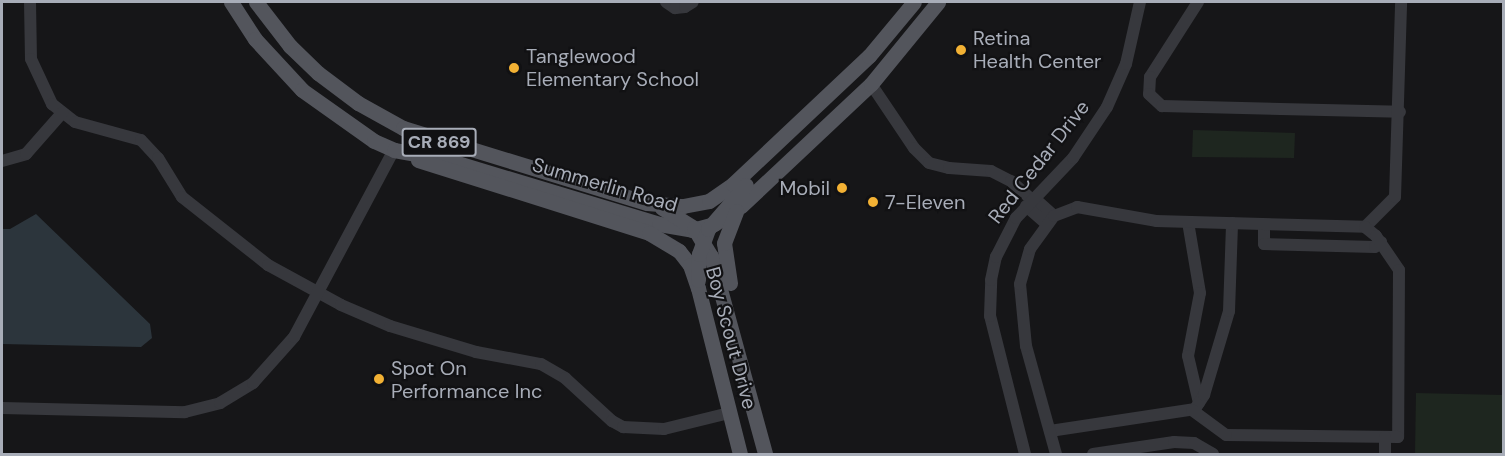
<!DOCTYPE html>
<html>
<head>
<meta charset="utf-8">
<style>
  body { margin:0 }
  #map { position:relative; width:1505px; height:456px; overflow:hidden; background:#161618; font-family:"DM Sans",sans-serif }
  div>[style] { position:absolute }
  .green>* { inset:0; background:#1e261f }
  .water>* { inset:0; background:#2c353c }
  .minor>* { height:12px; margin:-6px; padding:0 6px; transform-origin:6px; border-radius:6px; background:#37383d }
  .major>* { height:15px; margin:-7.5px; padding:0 7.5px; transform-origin:7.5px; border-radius:7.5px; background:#53555c }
  .dots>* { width:16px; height:16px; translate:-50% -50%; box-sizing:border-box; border:3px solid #111113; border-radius:50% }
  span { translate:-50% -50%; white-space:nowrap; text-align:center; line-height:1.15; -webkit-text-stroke:4.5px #111113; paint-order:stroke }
  .shield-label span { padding:2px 4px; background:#111113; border:2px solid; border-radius:4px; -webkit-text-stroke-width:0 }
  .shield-label { font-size:18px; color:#a8adb8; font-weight:700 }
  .poi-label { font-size:20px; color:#a8adb8 }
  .left { translate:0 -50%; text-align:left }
  .right { translate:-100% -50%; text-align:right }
  .street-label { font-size:20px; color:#a8adb8 }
  .frame { position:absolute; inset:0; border:3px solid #a8adb8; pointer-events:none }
</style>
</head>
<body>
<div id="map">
  <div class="green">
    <div style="clip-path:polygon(1193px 130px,1295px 133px,1294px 158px,1192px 157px)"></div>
    <div style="clip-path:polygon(1416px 393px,1503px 395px,1503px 454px,1415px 454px)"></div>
  </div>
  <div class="water">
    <div style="clip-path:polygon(36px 214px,150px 324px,152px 338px,141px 347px,2px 344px,2px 229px,10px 229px)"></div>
  </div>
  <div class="minor">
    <div style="left:30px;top:2px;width:57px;rotate:89deg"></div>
    <div style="left:31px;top:59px;width:50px;rotate:65deg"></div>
    <div style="left:52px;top:104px;width:29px;rotate:38deg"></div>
    <div style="left:75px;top:122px;width:68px;rotate:15.3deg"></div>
    <div style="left:141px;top:140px;width:25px;rotate:47deg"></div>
    <div style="left:158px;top:158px;width:46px;rotate:58.4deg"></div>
    <div style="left:182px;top:197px;width:110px;rotate:38.3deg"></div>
    <div style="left:268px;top:265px;width:83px;rotate:28.7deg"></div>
    <div style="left:341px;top:305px;width:53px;rotate:23.2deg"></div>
    <div style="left:390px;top:326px;width:90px;rotate:16.8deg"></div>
    <div style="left:476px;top:352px;width:66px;rotate:10.5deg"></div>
    <div style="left:541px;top:364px;width:28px;rotate:30deg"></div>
    <div style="left:565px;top:378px;width:64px;rotate:42.5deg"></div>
    <div style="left:612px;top:421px;width:13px;rotate:29deg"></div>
    <div style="left:623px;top:427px;width:41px;rotate:2.8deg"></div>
    <div style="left:664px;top:429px;width:67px;rotate:-13.8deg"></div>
    <div style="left:666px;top:2px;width:11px;rotate:34deg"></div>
    <div style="left:675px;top:8px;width:10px;rotate:-6deg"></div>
    <div style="left:685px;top:7px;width:9px;rotate:-32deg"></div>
    <div style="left:1198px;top:2px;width:89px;rotate:122.6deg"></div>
    <div style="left:1150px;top:77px;width:17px;rotate:93deg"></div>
    <div style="left:1149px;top:94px;width:18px;rotate:43deg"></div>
    <div style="left:1162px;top:106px;width:238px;rotate:1.4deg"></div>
    <div style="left:871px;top:84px;width:77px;rotate:56.1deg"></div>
    <div style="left:914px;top:148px;width:21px;rotate:45deg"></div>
    <div style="left:929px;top:163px;width:21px;rotate:14deg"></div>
    <div style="left:949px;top:168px;width:42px;rotate:4.1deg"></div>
    <div style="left:991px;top:171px;width:22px;rotate:27deg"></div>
    <div style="left:1011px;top:181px;width:28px;rotate:42deg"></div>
    <div style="left:2px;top:161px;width:25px;rotate:-16deg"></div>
    <div style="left:26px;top:154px;width:55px;rotate:-48.7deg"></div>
    <div style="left:1034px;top:198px;width:27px;rotate:42deg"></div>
    <div style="left:1026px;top:206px;width:28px;rotate:41deg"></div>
    <div style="left:1188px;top:222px;width:72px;rotate:80.4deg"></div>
    <div style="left:1200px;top:293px;width:64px;rotate:100.8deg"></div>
    <div style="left:1188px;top:356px;width:48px;rotate:76.8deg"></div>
    <div style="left:1264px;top:225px;width:19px;rotate:90deg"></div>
    <div style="left:1264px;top:244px;width:111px;rotate:1.5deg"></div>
    <div style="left:1375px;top:247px;width:8px;rotate:-40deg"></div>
    <div style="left:1365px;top:227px;width:42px;rotate:-45deg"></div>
    <div style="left:1395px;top:197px;width:195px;rotate:-88.2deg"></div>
    <div style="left:2px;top:408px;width:183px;rotate:1.3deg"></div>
    <div style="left:185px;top:412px;width:36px;rotate:-14deg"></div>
    <div style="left:220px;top:403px;width:39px;rotate:-31deg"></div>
    <div style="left:253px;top:383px;width:62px;rotate:-48.3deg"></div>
    <div style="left:294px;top:337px;width:212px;rotate:-61.9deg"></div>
    <div style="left:1050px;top:431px;width:147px;rotate:-8.6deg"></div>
    <div style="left:1195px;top:409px;width:17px;rotate:-57deg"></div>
    <div style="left:1204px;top:395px;width:88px;rotate:-73.4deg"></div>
    <div style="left:1229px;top:311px;width:88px;rotate:-88deg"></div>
    <div style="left:1025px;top:454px;width:142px;rotate:-104.2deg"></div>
    <div style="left:990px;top:316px;width:36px;rotate:-88deg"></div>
    <div style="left:991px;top:280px;width:24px;rotate:-78deg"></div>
    <div style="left:996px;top:257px;width:44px;rotate:-62.9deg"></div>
    <div style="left:1016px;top:218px;width:83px;rotate:-46.5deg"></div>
    <div style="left:1073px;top:158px;width:61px;rotate:-56.3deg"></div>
    <div style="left:1107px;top:107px;width:47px;rotate:-66.2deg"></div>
    <div style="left:1126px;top:64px;width:64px;rotate:-77.3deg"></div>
    <div style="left:1056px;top:454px;width:112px;rotate:-105.5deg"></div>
    <div style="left:1026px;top:346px;width:62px;rotate:-95.5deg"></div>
    <div style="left:1020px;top:284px;width:36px;rotate:-74deg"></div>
    <div style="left:1030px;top:249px;width:41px;rotate:-54deg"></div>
    <div style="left:1054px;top:216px;width:25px;rotate:-21deg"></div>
    <div style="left:1077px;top:207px;width:80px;rotate:10deg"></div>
    <div style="left:1156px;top:221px;width:209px;rotate:1.6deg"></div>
    <div style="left:1365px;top:227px;width:14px;rotate:39deg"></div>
    <div style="left:1376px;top:236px;width:41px;rotate:55.9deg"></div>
    <div style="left:1399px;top:270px;width:167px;rotate:90.3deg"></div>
    <div style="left:1398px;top:437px;width:172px;rotate:-179.3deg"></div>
    <div style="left:1226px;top:435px;width:42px;rotate:-143.7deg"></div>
    <div style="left:1093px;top:454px;width:82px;rotate:-8.4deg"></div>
    <div style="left:1174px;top:442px;width:20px;rotate:3deg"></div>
    <div style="left:1194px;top:443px;width:22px;rotate:30deg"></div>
    <div style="left:1385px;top:454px;width:17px;rotate:-90deg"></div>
  </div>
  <div class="major">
    <div style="left:231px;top:2px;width:44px;rotate:57deg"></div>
    <div style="left:255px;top:39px;width:69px;rotate:47.3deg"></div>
    <div style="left:302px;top:90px;width:88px;rotate:35.3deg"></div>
    <div style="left:374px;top:141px;width:22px;rotate:24deg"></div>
    <div style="left:394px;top:150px;width:51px;rotate:10.2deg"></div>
    <div style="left:444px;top:159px;width:225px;rotate:16.8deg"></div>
    <div style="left:659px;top:224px;width:34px;rotate:10deg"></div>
    <div style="left:692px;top:230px;width:23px;rotate:-15deg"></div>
    <div style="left:714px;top:224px;width:32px;rotate:-34deg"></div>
    <div style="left:741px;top:206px;width:178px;rotate:-43.2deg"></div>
    <div style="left:871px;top:84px;width:106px;rotate:-50.7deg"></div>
    <div style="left:256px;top:2px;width:56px;rotate:52.3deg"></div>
    <div style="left:290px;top:46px;width:39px;rotate:44deg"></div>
    <div style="left:318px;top:73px;width:50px;rotate:36.9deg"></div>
    <div style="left:358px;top:103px;width:51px;rotate:29.1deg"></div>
    <div style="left:403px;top:128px;width:255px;rotate:17.1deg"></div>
    <div style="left:647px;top:203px;width:36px;rotate:5deg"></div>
    <div style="left:683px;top:206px;width:26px;rotate:-11deg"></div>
    <div style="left:709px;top:201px;width:29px;rotate:-35deg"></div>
    <div style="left:733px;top:184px;width:187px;rotate:-43.3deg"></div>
    <div style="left:869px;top:56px;width:70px;rotate:-50.2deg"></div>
    <div style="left:418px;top:160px;width:242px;rotate:17.5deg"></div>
    <div style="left:649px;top:233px;width:35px;rotate:31deg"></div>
    <div style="left:679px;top:251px;width:18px;rotate:52deg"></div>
    <div style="left:690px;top:265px;width:24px;rotate:71deg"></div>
    <div style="left:698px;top:288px;width:171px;rotate:75.8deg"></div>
    <div style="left:662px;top:208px;width:38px;rotate:32deg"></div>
    <div style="left:694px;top:228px;width:33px;rotate:59deg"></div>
    <div style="left:711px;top:256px;width:205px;rotate:74.7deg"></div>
    <div style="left:698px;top:280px;width:26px;rotate:-88deg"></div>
    <div style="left:699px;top:254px;width:27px;rotate:-70deg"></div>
    <div style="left:708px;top:229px;width:58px;rotate:-49.2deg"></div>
    <div style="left:730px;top:283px;width:40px;rotate:-98.5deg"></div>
    <div style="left:724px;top:243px;width:34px;rotate:-69deg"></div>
  </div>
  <div class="dots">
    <div style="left:961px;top:50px;background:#f2b134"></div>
    <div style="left:514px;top:68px;background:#f2b134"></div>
    <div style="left:842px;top:188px;background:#f2b134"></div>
    <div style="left:873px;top:202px;background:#f2b134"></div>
    <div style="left:379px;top:379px;background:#f2b134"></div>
  </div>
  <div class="shield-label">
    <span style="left:439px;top:142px">CR 869</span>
  </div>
  <div class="poi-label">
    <span class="left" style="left:973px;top:50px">Retina<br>Health Center</span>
    <span class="left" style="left:526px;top:68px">Tanglewood<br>Elementary School</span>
    <span class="right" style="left:830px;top:188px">Mobil</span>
    <span class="left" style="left:885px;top:202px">7-Eleven</span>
    <span class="left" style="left:391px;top:380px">Spot On<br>Performance Inc</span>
  </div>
  <div class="street-label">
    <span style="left:1039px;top:162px;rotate:-52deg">Red Cedar Drive</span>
    <span style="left:605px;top:185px;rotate:16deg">Summerlin Road</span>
    <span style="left:731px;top:338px;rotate:75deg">Boy Scout Drive</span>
  </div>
  <div class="frame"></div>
</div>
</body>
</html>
